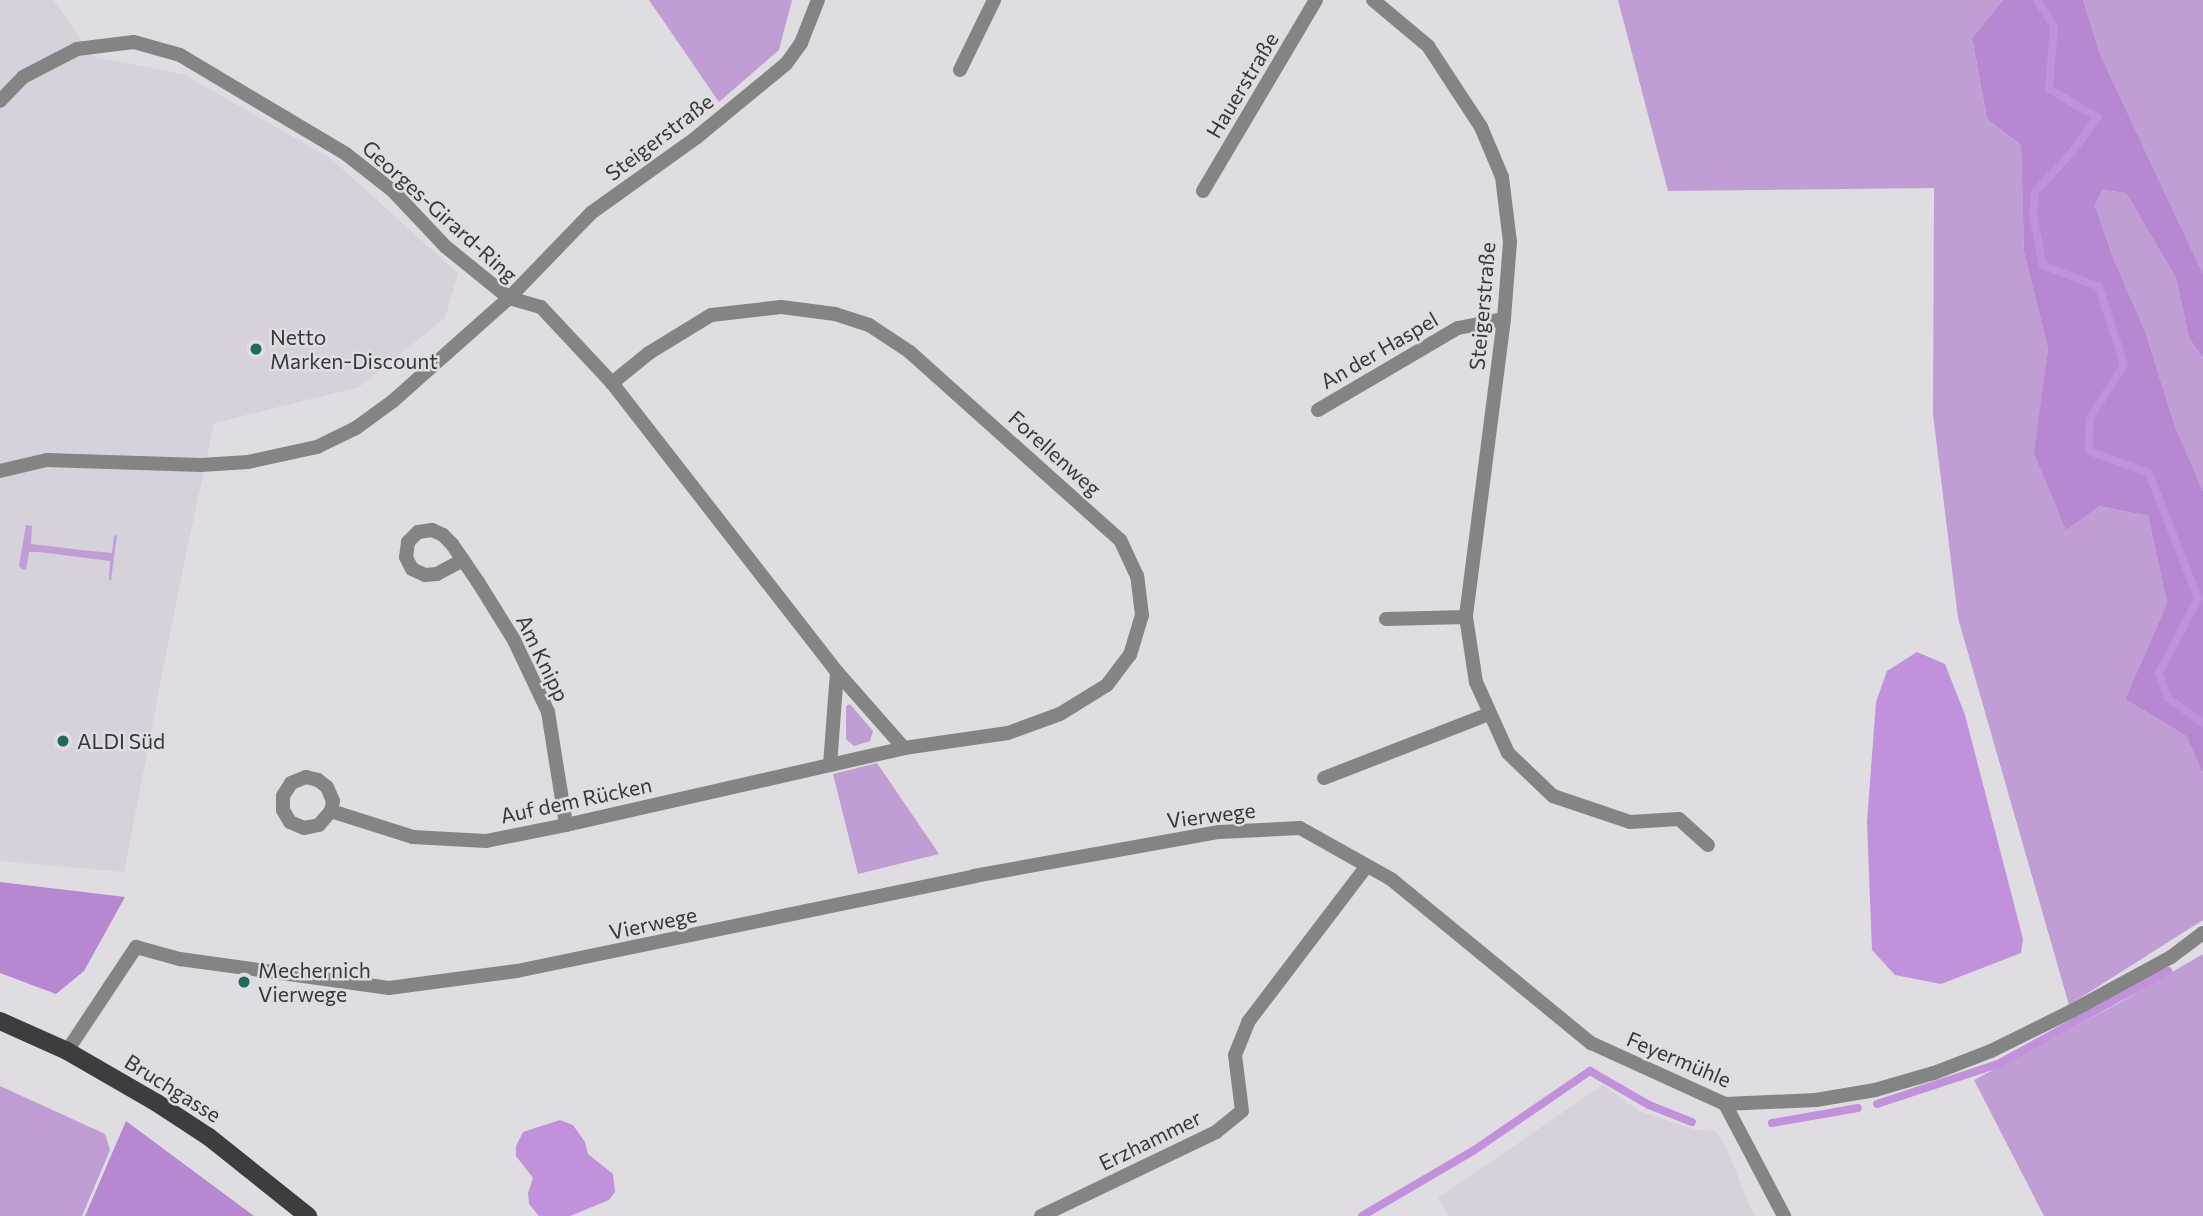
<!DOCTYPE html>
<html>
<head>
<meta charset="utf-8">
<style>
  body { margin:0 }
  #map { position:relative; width:2203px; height:1216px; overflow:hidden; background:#dfdde1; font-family:Commissioner,sans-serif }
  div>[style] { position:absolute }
  .built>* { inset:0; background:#d7d1db }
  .green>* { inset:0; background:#c09dd4 }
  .forest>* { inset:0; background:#b787d1 }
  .water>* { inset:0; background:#c191dc }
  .stream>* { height:8px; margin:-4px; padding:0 4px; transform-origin:4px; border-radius:4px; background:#c191dc }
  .service>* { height:14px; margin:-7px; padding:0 7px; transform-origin:7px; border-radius:7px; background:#858485 }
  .minor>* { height:14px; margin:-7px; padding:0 7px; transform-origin:7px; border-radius:7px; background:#858485 }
  .primary>* { height:18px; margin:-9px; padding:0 9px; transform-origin:9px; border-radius:9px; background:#3d3c3e }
  .dots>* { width:19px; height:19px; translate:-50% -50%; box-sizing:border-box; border:4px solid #dfdde1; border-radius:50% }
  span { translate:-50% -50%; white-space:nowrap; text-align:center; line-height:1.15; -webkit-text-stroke:5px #dfdde1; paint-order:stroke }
  .street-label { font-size:21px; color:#373638 }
  .poi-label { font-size:21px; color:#373638 }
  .left { translate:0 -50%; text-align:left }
</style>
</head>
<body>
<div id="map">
  <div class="built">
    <div style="clip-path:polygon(0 0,53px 0,94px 57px,183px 74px,330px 158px,458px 273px,445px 318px,359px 387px,214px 423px,178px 592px,124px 872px,0 861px)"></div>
    <div style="clip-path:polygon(1603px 1085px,1639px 1111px,1693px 1129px,1715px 1131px,1725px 1145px,1754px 1216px,1448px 1216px,1438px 1198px)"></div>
  </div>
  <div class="green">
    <div style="clip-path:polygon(649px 0,792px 0,779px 50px,719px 102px)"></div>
    <div style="clip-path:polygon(1618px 0,2003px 0,1972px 38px,1987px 119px,2021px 145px,2024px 253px,2048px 349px,2035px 453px,2099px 506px,2148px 516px,2167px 603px,2125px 699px,2186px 736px,2203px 773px,2203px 920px,2069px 1005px,1958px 618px,1933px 414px,1934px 188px,1668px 191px)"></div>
    <div style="clip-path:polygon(2083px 0,2203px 0,2203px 274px,2100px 54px)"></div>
    <div style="clip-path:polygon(2103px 190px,2126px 193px,2176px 278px,2189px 338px,2203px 358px,2203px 491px,2175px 426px,2145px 331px,2112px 255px,2095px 205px)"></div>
    <div style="clip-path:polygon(26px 525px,32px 526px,31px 544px,81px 550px,112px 553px,114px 536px,117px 535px,111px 580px,109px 580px,110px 561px,39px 552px,29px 552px,26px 570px,22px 569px,19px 566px)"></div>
    <div style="clip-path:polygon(850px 704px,873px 731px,870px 741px,854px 746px,846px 739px,846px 706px)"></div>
    <div style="clip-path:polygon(877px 763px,939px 854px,858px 874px,833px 774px)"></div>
    <div style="clip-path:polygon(2203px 954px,2203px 1216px,2044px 1216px,1974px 1080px,2119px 1003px)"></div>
    <div style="clip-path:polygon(0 1086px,105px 1134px,110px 1150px,82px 1216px,0 1216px)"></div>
  </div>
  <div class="forest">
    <div style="clip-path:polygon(2003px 0,2083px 0,2100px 54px,2203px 274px,2203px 358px,2189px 338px,2176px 278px,2126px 193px,2103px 190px,2095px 205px,2112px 255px,2145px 331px,2175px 426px,2203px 491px,2203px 773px,2186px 736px,2125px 699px,2167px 603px,2148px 516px,2099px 506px,2066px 530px,2034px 453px,2048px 349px,2024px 253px,2021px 145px,1987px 119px,1972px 38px)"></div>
    <div style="clip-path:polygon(0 882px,125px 897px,84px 971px,56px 994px,0 973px)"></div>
    <div style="clip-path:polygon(126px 1121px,254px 1216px,85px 1216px)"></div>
  </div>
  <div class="water">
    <div style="clip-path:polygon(1917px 652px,1945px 664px,1965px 715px,2023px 939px,2021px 953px,1941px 984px,1895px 975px,1872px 950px,1867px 822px,1876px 702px,1887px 671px)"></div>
    <div style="clip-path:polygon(560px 1120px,573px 1125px,585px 1142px,588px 1154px,613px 1174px,615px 1192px,609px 1200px,570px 1216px,539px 1216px,529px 1204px,528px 1193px,533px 1178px,516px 1156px,516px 1146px,523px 1132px)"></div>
  </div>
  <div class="stream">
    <div style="left:2037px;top:0;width:31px;rotate:57deg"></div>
    <div style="left:2054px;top:26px;width:63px;rotate:94.5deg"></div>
    <div style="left:2049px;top:89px;width:56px;rotate:30.3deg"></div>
    <div style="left:2097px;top:117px;width:42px;rotate:125.2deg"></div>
    <div style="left:2073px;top:151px;width:56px;rotate:132.8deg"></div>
    <div style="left:2035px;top:192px;width:24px;rotate:95deg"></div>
    <div style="left:2033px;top:216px;width:50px;rotate:78.5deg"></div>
    <div style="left:2043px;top:265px;width:60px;rotate:21.4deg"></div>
    <div style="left:2099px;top:287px;width:82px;rotate:72.2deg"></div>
    <div style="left:2124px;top:365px;width:63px;rotate:122.7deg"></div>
    <div style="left:2090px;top:418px;width:33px;rotate:92deg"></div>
    <div style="left:2089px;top:451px;width:64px;rotate:20.1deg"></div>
    <div style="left:2149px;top:473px;width:135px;rotate:68.7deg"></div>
    <div style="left:2198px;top:599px;width:84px;rotate:117.8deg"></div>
    <div style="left:2159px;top:673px;width:27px;rotate:70deg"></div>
    <div style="left:2168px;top:698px;width:43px;rotate:35.5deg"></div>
    <div style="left:1877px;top:1104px;width:127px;rotate:-18.3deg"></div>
    <div style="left:1998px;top:1064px;width:194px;rotate:-28.7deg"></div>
    <div style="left:1772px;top:1123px;width:87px;rotate:-9.9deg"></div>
    <div style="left:1362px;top:1216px;width:129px;rotate:-30.4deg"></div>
    <div style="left:1473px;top:1151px;width:142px;rotate:-34.4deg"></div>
    <div style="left:1590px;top:1071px;width:68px;rotate:30deg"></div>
    <div style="left:1649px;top:1105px;width:46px;rotate:21.6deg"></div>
  </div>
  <div class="service">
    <div style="left:1324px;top:778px;width:177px;rotate:-21.2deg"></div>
    <div style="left:1679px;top:819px;width:39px;rotate:42deg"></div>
  </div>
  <div class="minor">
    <div style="left:1373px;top:0;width:72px;rotate:39.9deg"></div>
    <div style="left:1428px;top:46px;width:97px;rotate:56.8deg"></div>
    <div style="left:1481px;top:127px;width:54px;rotate:67.2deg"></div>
    <div style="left:1502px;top:177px;width:65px;rotate:83deg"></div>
    <div style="left:1510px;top:242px;width:77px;rotate:94.5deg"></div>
    <div style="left:1504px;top:319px;width:300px;rotate:97.3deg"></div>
    <div style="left:1466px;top:617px;width:66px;rotate:81.3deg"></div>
    <div style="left:1476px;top:682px;width:78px;rotate:65.7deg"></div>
    <div style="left:1508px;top:753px;width:62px;rotate:43.7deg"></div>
    <div style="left:1553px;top:796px;width:81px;rotate:18.7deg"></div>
    <div style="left:1630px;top:822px;width:49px;rotate:-3.5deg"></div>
    <div style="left:960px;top:70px;width:78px;rotate:-64.1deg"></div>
    <div style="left:0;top:101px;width:33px;rotate:-46deg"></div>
    <div style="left:23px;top:77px;width:61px;rotate:-27.4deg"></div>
    <div style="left:77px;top:49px;width:57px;rotate:-7deg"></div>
    <div style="left:134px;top:42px;width:48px;rotate:15.8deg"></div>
    <div style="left:180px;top:55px;width:193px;rotate:30.8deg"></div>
    <div style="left:346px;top:154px;width:60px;rotate:38.2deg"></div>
    <div style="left:393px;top:191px;width:77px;rotate:46.6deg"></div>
    <div style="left:446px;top:247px;width:81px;rotate:39deg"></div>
    <div style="left:509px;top:298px;width:33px;rotate:16deg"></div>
    <div style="left:541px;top:307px;width:104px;rotate:46.9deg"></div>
    <div style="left:612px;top:383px;width:366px;rotate:52.1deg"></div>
    <div style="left:837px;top:672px;width:101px;rotate:48.6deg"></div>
    <div style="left:1203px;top:191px;width:222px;rotate:-59.4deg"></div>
    <div style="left:1318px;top:410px;width:162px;rotate:-30.4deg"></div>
    <div style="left:1458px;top:328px;width:47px;rotate:-11.1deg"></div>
    <div style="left:0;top:471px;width:48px;rotate:-13.2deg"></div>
    <div style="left:47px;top:460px;width:154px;rotate:1.9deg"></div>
    <div style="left:201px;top:465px;width:47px;rotate:-3.7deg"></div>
    <div style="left:248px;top:462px;width:71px;rotate:-12.3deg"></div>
    <div style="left:317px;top:447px;width:43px;rotate:-26deg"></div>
    <div style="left:356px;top:428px;width:46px;rotate:-36.1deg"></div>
    <div style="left:393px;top:401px;width:155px;rotate:-41.6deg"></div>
    <div style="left:509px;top:298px;width:118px;rotate:-46deg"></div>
    <div style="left:591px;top:213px;width:130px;rotate:-35.6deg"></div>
    <div style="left:697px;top:137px;width:115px;rotate:-39.4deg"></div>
    <div style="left:786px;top:64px;width:26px;rotate:-54deg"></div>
    <div style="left:801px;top:43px;width:46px;rotate:-68.4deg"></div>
    <div style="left:463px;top:560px;width:30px;rotate:152deg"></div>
    <div style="left:437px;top:574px;width:12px;rotate:175deg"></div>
    <div style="left:425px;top:575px;width:14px;rotate:-155deg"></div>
    <div style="left:412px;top:569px;width:13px;rotate:-117deg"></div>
    <div style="left:406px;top:557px;width:15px;rotate:-82deg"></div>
    <div style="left:408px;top:542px;width:14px;rotate:-45deg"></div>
    <div style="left:418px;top:532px;width:14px;rotate:-8deg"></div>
    <div style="left:432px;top:530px;width:12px;rotate:24deg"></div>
    <div style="left:443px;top:535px;width:13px;rotate:45deg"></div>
    <div style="left:452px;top:544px;width:46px;rotate:55.6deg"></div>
    <div style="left:478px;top:582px;width:68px;rotate:58.2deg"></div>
    <div style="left:514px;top:640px;width:80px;rotate:64.7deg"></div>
    <div style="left:548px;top:712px;width:114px;rotate:80.9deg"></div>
    <div style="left:1386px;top:619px;width:80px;rotate:-1.4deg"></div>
    <div style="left:830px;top:765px;width:93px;rotate:-85.7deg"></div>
    <div style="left:331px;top:811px;width:18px;rotate:131deg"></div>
    <div style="left:319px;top:825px;width:15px;rotate:169deg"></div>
    <div style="left:304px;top:828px;width:15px;rotate:-157deg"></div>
    <div style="left:290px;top:822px;width:14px;rotate:-120deg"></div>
    <div style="left:283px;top:810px;width:14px;rotate:-90deg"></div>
    <div style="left:283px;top:796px;width:15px;rotate:-58deg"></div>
    <div style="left:291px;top:783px;width:16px;rotate:-22deg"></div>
    <div style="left:306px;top:777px;width:12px;rotate:14deg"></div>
    <div style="left:318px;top:780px;width:11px;rotate:38deg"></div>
    <div style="left:327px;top:787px;width:15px;rotate:67deg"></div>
    <div style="left:333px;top:801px;width:10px;rotate:101deg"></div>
    <div style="left:331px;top:811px;width:86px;rotate:17.6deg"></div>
    <div style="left:413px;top:837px;width:73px;rotate:3.1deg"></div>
    <div style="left:486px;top:841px;width:82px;rotate:-11.3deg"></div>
    <div style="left:566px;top:825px;width:347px;rotate:-12.8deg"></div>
    <div style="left:904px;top:748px;width:105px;rotate:-8.2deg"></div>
    <div style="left:1008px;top:733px;width:55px;rotate:-20.1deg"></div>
    <div style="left:1060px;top:714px;width:55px;rotate:-31.7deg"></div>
    <div style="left:1107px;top:685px;width:38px;rotate:-53deg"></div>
    <div style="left:1130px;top:655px;width:42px;rotate:-73.3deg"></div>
    <div style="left:1142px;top:615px;width:39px;rotate:-97deg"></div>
    <div style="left:1137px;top:576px;width:40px;rotate:-115deg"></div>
    <div style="left:1120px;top:540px;width:282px;rotate:-138.2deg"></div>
    <div style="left:910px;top:352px;width:49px;rotate:-146.6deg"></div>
    <div style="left:869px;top:325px;width:36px;rotate:-162deg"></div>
    <div style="left:835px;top:314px;width:54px;rotate:-172.6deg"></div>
    <div style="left:781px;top:307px;width:70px;rotate:173.5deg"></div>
    <div style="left:711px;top:315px;width:73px;rotate:148.5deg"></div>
    <div style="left:649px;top:353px;width:48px;rotate:141deg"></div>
    <div style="left:67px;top:1051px;width:125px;rotate:-56.4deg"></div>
    <div style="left:136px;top:947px;width:46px;rotate:15.3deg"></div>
    <div style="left:180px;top:959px;width:211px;rotate:7.9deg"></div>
    <div style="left:389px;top:988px;width:129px;rotate:-7.6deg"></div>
    <div style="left:517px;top:971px;width:467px;rotate:-11.7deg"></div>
    <div style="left:974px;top:876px;width:249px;rotate:-10.2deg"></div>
    <div style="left:1219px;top:832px;width:81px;rotate:-2.8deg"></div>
    <div style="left:1300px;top:828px;width:104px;rotate:29.3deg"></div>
    <div style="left:1391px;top:879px;width:259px;rotate:39.4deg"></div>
    <div style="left:1591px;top:1043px;width:147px;rotate:24.5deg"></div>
    <div style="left:1725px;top:1104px;width:91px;rotate:-2.5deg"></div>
    <div style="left:1816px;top:1100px;width:60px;rotate:-9.6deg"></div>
    <div style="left:1875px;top:1090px;width:61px;rotate:-16.1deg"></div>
    <div style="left:1934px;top:1073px;width:61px;rotate:-21.1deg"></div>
    <div style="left:1991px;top:1051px;width:90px;rotate:-26.3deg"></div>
    <div style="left:2072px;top:1011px;width:113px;rotate:-28.6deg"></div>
    <div style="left:2171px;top:957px;width:40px;rotate:-37deg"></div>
    <div style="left:1725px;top:1104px;width:127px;rotate:62.2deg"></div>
    <div style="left:1041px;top:1216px;width:194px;rotate:-25.6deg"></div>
    <div style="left:1216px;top:1132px;width:33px;rotate:-39deg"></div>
    <div style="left:1242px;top:1111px;width:56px;rotate:-97.1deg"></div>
    <div style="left:1235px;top:1055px;width:35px;rotate:-68deg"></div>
    <div style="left:1248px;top:1022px;width:196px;rotate:-52.7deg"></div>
  </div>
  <div class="primary">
    <div style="left:0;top:1021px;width:73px;rotate:24.1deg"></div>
    <div style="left:67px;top:1051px;width:104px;rotate:30deg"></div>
    <div style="left:157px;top:1103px;width:62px;rotate:33.2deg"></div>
    <div style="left:209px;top:1137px;width:127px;rotate:38.6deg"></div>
  </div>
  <div class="dots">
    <div style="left:256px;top:349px;background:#21685d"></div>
    <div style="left:63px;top:741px;background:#21685d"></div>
    <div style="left:244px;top:982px;background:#21685d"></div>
  </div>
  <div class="street-label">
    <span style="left:1242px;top:85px;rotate:-59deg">Hauerstraße</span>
    <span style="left:659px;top:137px;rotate:-37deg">Steigerstraße</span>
    <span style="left:440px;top:211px;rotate:42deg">Georges-Girard-Ring</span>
    <span style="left:1482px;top:306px;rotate:-85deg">Steigerstraße</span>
    <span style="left:1379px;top:350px;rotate:-30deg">An der Haspel</span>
    <span style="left:1055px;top:453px;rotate:42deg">Forellenweg</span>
    <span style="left:543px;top:658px;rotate:64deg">Am Knipp</span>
    <span style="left:576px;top:800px;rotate:-12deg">Auf dem Rücken</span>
    <span style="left:1211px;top:815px;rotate:-7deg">Vierwege</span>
    <span style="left:653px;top:923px;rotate:-12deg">Vierwege</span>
    <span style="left:1679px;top:1059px;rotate:23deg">Feyermühle</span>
    <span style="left:173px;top:1088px;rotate:32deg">Bruchgasse</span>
    <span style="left:1150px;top:1140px;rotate:-26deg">Erzhammer</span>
  </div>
  <div class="poi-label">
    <span class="left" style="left:270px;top:349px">Netto<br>Marken-Discount</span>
    <span class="left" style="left:77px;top:741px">ALDI Süd</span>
    <span class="left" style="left:258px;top:982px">Mechernich<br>Vierwege</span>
  </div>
</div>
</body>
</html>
